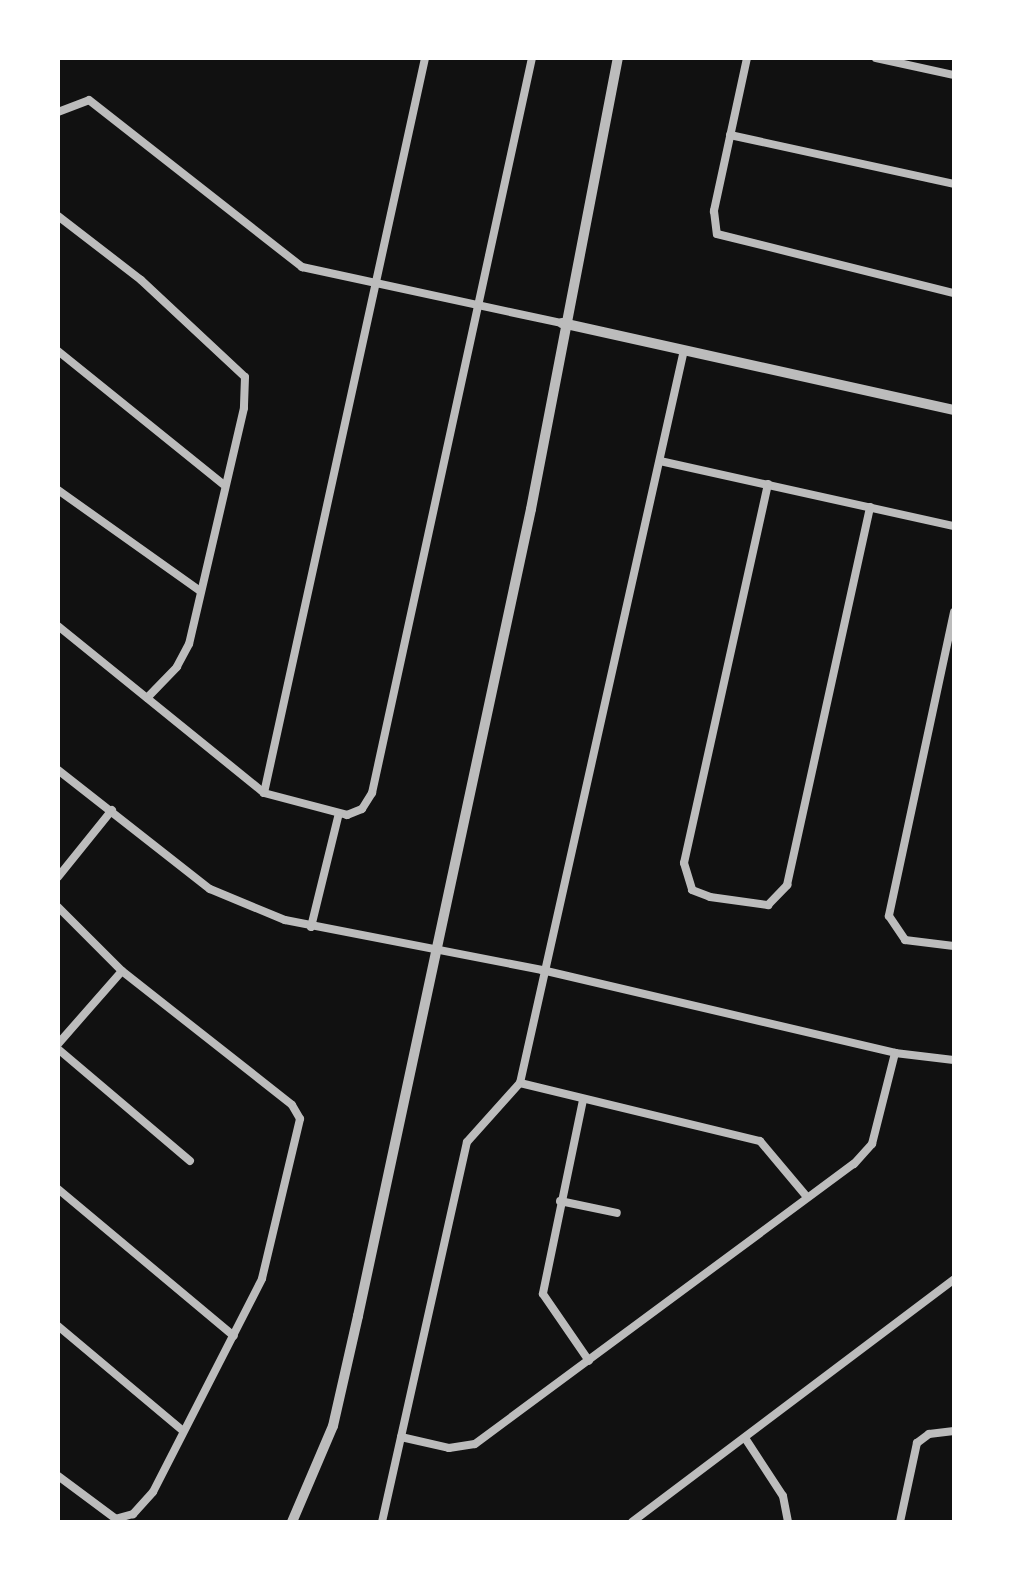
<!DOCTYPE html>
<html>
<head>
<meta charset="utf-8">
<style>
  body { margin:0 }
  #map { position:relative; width:1012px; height:1580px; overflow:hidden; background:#111; font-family:"Open Sans",sans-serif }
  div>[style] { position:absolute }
  .minor>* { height:8px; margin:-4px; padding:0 4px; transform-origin:4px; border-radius:4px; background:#bcbcbc }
  .tertiary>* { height:10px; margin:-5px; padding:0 5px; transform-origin:5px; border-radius:5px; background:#bcbcbc }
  span { translate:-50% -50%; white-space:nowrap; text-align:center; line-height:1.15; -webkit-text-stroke:9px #fff; paint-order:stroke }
  .frame { position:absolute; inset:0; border:60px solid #fff; pointer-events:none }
</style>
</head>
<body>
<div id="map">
  <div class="minor">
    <div style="left:747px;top:58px;width:157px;rotate:102.2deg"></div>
    <div style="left:714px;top:211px;width:23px;rotate:83deg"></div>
    <div style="left:717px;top:234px;width:244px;rotate:14deg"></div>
    <div style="left:876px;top:58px;width:80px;rotate:12.3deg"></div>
    <div style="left:58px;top:112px;width:33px;rotate:-21deg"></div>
    <div style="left:89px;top:100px;width:271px;rotate:38.1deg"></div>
    <div style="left:302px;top:267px;width:266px;rotate:12.2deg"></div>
    <div style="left:730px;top:135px;width:229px;rotate:12.3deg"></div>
    <div style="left:58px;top:216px;width:105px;rotate:37.6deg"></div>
    <div style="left:141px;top:280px;width:142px;rotate:43deg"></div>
    <div style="left:245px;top:377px;width:31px;rotate:92deg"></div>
    <div style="left:244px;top:408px;width:242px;rotate:103.1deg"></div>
    <div style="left:189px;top:644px;width:26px;rotate:118deg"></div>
    <div style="left:177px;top:667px;width:43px;rotate:134.1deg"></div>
    <div style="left:58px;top:351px;width:212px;rotate:38.9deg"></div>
    <div style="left:660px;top:461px;width:301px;rotate:12.5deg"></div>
    <div style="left:768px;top:484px;width:388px;rotate:102.5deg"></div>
    <div style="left:684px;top:863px;width:28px;rotate:73deg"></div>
    <div style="left:692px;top:890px;width:19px;rotate:21deg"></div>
    <div style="left:710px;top:897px;width:59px;rotate:7.9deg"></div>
    <div style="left:768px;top:905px;width:28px;rotate:-46deg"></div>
    <div style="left:787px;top:885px;width:387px;rotate:-77.6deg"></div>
    <div style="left:58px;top:490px;width:174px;rotate:35.4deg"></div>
    <div style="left:954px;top:612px;width:311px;rotate:102.1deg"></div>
    <div style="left:889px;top:916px;width:29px;rotate:56deg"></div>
    <div style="left:905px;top:940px;width:49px;rotate:7deg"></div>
    <div style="left:58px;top:626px;width:265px;rotate:39deg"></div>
    <div style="left:264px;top:793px;width:86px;rotate:14.8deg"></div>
    <div style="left:347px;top:815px;width:16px;rotate:-22deg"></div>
    <div style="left:362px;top:809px;width:19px;rotate:-58deg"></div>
    <div style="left:372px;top:793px;width:752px;rotate:-77.72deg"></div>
    <div style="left:58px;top:770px;width:193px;rotate:38.1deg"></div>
    <div style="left:210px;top:889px;width:81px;rotate:22.5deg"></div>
    <div style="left:285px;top:920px;width:262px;rotate:11deg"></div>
    <div style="left:542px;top:970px;width:363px;rotate:13.2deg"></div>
    <div style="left:895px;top:1053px;width:59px;rotate:6.8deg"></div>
    <div style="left:264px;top:793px;width:752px;rotate:-77.64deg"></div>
    <div style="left:58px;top:877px;width:86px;rotate:-51.1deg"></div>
    <div style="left:58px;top:907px;width:91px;rotate:45deg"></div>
    <div style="left:122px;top:971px;width:216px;rotate:38.2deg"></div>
    <div style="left:292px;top:1105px;width:16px;rotate:60deg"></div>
    <div style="left:300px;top:1119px;width:164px;rotate:103.4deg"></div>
    <div style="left:262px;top:1279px;width:239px;rotate:117.1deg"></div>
    <div style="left:153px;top:1492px;width:30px;rotate:132deg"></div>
    <div style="left:133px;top:1514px;width:18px;rotate:164deg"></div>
    <div style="left:116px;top:1519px;width:72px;rotate:-143.4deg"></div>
    <div style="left:311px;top:927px;width:117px;rotate:-76.2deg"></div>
    <div style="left:58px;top:1044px;width:97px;rotate:-48.8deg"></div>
    <div style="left:58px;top:1049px;width:173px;rotate:40.3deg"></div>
    <div style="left:520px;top:1083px;width:247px;rotate:13.6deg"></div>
    <div style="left:760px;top:1141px;width:73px;rotate:50deg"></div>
    <div style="left:583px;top:1100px;width:198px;rotate:101.7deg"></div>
    <div style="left:543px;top:1294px;width:81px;rotate:55.5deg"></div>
    <div style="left:58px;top:1189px;width:229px;rotate:39.9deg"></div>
    <div style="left:560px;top:1201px;width:58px;rotate:11.9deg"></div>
    <div style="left:58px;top:1326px;width:163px;rotate:40deg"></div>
    <div style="left:401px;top:1437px;width:49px;rotate:12.9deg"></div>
    <div style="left:449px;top:1448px;width:26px;rotate:-9deg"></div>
    <div style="left:475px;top:1444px;width:471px;rotate:-36.5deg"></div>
    <div style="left:854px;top:1164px;width:27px;rotate:-48deg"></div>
    <div style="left:872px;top:1144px;width:94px;rotate:-75.8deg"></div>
    <div style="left:745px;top:1438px;width:69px;rotate:56.8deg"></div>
    <div style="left:783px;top:1496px;width:26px;rotate:79deg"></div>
    <div style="left:382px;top:1522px;width:389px;rotate:-77.4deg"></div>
    <div style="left:467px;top:1142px;width:79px;rotate:-48.1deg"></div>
    <div style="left:520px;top:1083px;width:751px;rotate:-77.39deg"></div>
    <div style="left:632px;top:1522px;width:403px;rotate:-37deg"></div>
    <div style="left:900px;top:1522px;width:81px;rotate:-77.9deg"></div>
    <div style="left:917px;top:1443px;width:15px;rotate:-37deg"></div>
    <div style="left:929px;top:1434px;width:25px;rotate:-7deg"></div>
  </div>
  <div class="tertiary">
    <div style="left:562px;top:323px;width:402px;rotate:12.5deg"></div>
    <div style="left:292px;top:1522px;width:104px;rotate:-66.9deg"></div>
    <div style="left:333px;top:1426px;width:113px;rotate:-77.2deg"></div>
    <div style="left:358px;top:1316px;width:825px;rotate:-77.9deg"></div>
    <div style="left:531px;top:509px;width:459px;rotate:-79.1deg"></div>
  </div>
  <div class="frame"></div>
</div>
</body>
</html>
